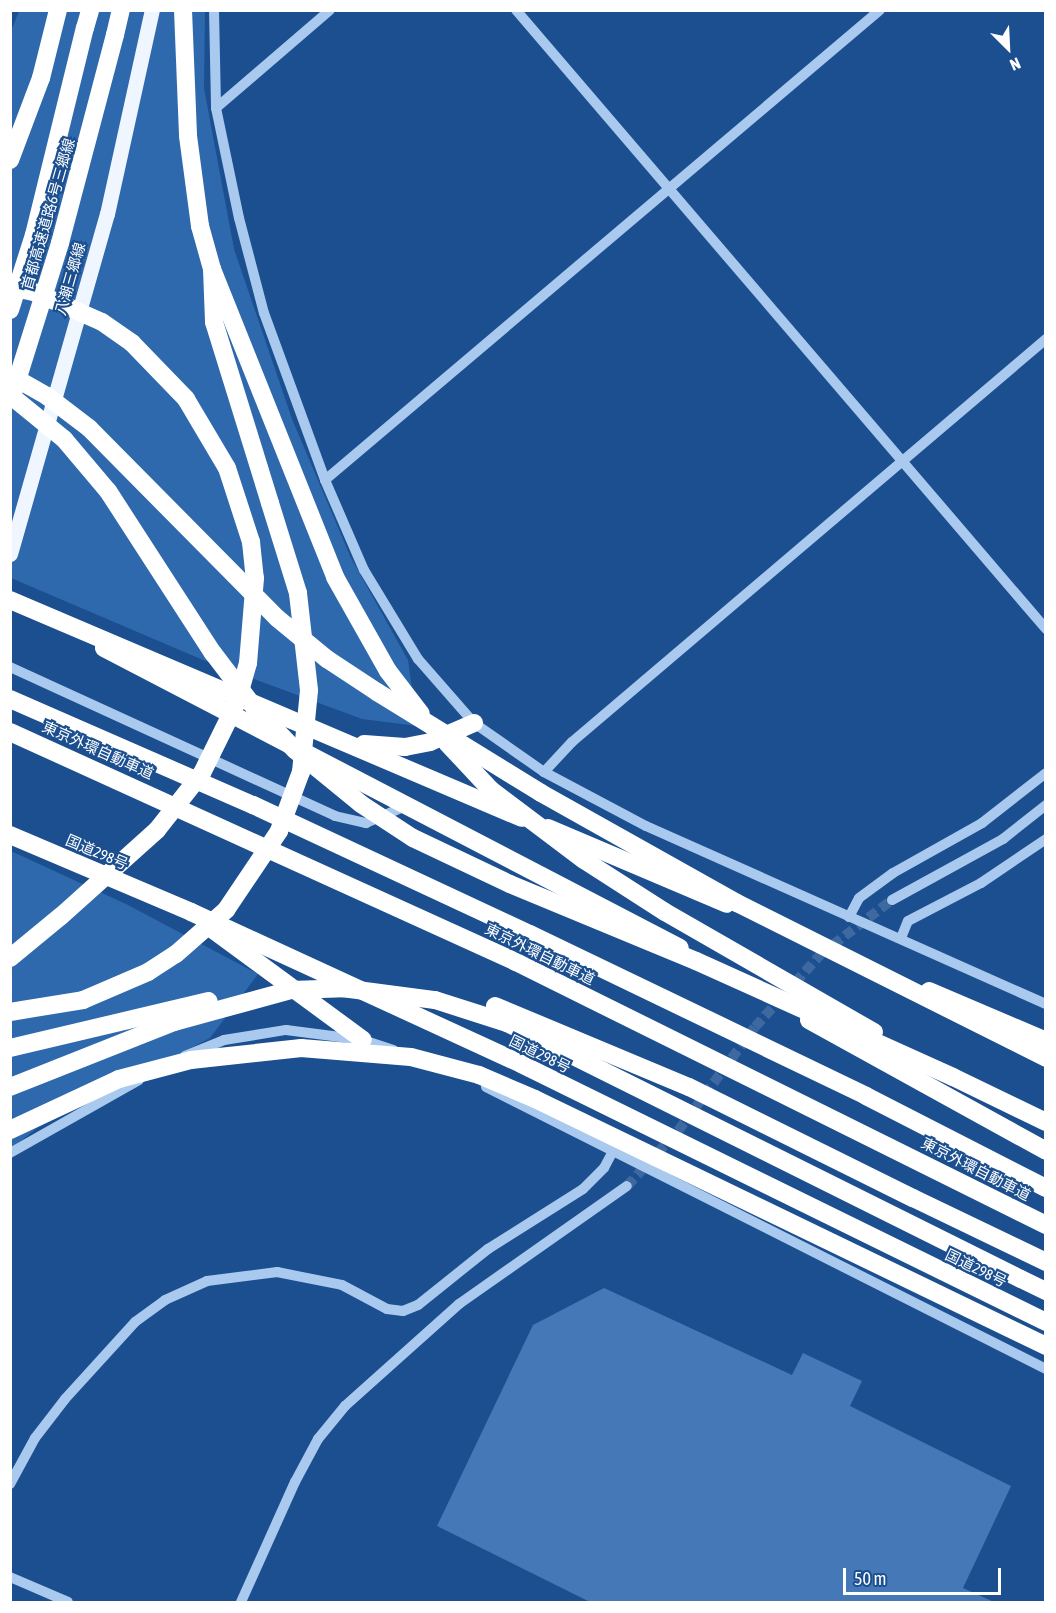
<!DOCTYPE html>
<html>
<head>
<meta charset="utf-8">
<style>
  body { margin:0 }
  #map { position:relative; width:1056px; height:1613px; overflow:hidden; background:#1b4f8f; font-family:"Asap Condensed","Noto Sans JP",sans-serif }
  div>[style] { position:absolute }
  .green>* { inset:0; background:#2e69ad }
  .building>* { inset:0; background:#4478b7 }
  .minor-tunnel>* { height:10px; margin-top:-5px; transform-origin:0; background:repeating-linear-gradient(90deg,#3d69a0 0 10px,transparent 0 15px) }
  .minor>* { height:10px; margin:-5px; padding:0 5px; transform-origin:5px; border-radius:5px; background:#a9c9ee }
  .major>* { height:15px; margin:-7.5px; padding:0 7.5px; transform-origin:7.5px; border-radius:7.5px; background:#f0f6ff }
  .highway>* { height:18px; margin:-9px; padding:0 9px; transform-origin:9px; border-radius:9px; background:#fff }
  .major-bridge>* { height:15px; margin:-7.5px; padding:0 7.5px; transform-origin:7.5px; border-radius:7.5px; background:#f0f6ff }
  .highway-bridge>* { height:18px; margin:-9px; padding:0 9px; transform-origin:9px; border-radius:9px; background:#fff }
  span { translate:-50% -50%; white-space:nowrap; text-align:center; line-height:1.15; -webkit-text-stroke:4.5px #1b4f8f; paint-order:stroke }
  .street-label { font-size:15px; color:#fff }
  .frame { position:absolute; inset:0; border:12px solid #fff; pointer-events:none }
  .north { position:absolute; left:978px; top:18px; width:60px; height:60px; -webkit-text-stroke:4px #1b4f8f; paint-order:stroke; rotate:156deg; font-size:16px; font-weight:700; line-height:24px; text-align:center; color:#fff }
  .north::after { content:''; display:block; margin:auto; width:21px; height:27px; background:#fff; clip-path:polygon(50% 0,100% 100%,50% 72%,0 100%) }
  .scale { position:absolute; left:843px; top:1568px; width:158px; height:27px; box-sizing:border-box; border:3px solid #fff; border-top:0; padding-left:8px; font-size:18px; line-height:21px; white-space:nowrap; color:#fff; -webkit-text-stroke:4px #1b4f8f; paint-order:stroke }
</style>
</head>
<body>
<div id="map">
  <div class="green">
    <div style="clip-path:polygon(19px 11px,205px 11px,204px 88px,234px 249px,292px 419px,351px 558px,408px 660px,417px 726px,362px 719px,203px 660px,11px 578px,11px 31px)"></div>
    <div style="clip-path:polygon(11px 851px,128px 905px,258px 974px,210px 1038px,37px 1128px,11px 1149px)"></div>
  </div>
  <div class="building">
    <div style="clip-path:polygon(604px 1288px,792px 1375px,803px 1353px,862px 1381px,850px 1406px,1011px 1486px,963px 1588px,994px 1602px,590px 1602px,437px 1526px,533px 1325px)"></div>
  </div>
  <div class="minor-tunnel">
    <div style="left:627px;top:1186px;width:75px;rotate:-47.2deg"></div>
    <div style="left:678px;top:1131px;width:129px;rotate:-53.5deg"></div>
    <div style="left:755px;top:1027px;width:98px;rotate:-47.9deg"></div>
    <div style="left:821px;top:954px;width:89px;rotate:-37.3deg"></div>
  </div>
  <div class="minor">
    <div style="left:214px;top:10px;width:98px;rotate:88.8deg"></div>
    <div style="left:216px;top:108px;width:112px;rotate:78.2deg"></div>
    <div style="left:239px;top:218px;width:98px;rotate:75.3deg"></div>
    <div style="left:264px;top:313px;width:178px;rotate:69.9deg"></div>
    <div style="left:325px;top:480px;width:98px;rotate:66.6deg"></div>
    <div style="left:364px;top:570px;width:104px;rotate:58.8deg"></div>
    <div style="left:418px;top:659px;width:85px;rotate:48.8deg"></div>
    <div style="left:474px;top:723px;width:85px;rotate:35deg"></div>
    <div style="left:544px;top:772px;width:115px;rotate:27.9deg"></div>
    <div style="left:646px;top:826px;width:438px;rotate:24deg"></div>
    <div style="left:516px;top:10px;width:815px;rotate:49.43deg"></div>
    <div style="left:216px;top:108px;width:150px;rotate:-40.7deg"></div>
    <div style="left:325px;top:480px;width:727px;rotate:-40.26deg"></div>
    <div style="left:10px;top:667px;width:358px;rotate:24.6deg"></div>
    <div style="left:335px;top:816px;width:32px;rotate:13deg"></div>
    <div style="left:366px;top:823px;width:46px;rotate:-23.2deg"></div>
    <div style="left:544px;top:772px;width:41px;rotate:-47deg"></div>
    <div style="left:572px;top:742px;width:622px;rotate:-40.37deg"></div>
    <div style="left:892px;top:900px;width:127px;rotate:-28.8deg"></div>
    <div style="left:1003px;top:839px;width:55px;rotate:-38.3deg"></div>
    <div style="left:849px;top:917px;width:21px;rotate:-62deg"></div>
    <div style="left:859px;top:898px;width:42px;rotate:-36.3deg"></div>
    <div style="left:893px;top:873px;width:102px;rotate:-29.3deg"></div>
    <div style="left:982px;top:823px;width:81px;rotate:-38deg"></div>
    <div style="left:901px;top:938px;width:18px;rotate:-68deg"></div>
    <div style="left:908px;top:921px;width:82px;rotate:-27.5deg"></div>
    <div style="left:981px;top:883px;width:78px;rotate:-34.1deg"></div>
    <div style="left:185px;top:1056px;width:42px;rotate:-22.3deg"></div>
    <div style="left:224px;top:1040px;width:63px;rotate:-9.2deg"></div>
    <div style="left:286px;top:1030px;width:78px;rotate:7.4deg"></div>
    <div style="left:363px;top:1040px;width:32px;rotate:18deg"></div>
    <div style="left:486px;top:1087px;width:627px;rotate:26.73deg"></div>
    <div style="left:10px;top:1153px;width:148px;rotate:-29.5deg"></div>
    <div style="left:10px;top:1484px;width:52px;rotate:-61.5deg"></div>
    <div style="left:35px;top:1438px;width:49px;rotate:-52.4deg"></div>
    <div style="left:65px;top:1399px;width:104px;rotate:-47.7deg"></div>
    <div style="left:135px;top:1322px;width:37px;rotate:-36deg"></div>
    <div style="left:165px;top:1300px;width:46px;rotate:-24.3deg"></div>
    <div style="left:207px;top:1281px;width:71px;rotate:-7.3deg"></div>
    <div style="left:277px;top:1272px;width:66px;rotate:11.3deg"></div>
    <div style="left:342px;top:1285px;width:51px;rotate:28.1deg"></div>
    <div style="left:387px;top:1309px;width:16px;rotate:7deg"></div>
    <div style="left:403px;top:1311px;width:16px;rotate:-22deg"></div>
    <div style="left:418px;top:1305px;width:90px;rotate:-38.7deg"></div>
    <div style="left:488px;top:1249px;width:112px;rotate:-32.3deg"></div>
    <div style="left:583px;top:1189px;width:30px;rotate:-45deg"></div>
    <div style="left:604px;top:1168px;width:17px;rotate:-62deg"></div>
    <div style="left:10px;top:1577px;width:63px;rotate:23.3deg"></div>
    <div style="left:241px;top:1602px;width:132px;rotate:-65.8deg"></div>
    <div style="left:295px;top:1482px;width:49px;rotate:-61.9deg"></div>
    <div style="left:318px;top:1439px;width:43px;rotate:-50.7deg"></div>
    <div style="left:345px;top:1406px;width:153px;rotate:-41.8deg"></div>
    <div style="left:459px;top:1304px;width:205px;rotate:-35.1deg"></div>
  </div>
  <div class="major">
    <div style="left:107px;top:214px;width:209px;rotate:-77.6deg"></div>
  </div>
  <div class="highway">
    <div style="left:183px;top:10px;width:126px;rotate:87.7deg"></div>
    <div style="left:188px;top:136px;width:91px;rotate:82.4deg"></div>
    <div style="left:200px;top:226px;width:45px;rotate:74.4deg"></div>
    <div style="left:212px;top:269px;width:53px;rotate:87.8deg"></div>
    <div style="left:214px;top:322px;width:189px;rotate:72.8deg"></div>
    <div style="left:85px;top:28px;width:19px;rotate:-74deg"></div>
    <div style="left:115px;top:35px;width:26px;rotate:-77deg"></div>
    <div style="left:10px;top:160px;width:88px;rotate:-69.3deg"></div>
    <div style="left:41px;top:78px;width:70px;rotate:-76deg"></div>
    <div style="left:10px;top:600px;width:556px;rotate:23.06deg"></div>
    <div style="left:104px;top:648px;width:649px;rotate:27.51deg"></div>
    <div style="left:10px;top:699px;width:265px;rotate:23.6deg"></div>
    <div style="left:253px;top:805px;width:306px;rotate:25deg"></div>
    <div style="left:10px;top:732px;width:556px;rotate:24.44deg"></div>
    <div style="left:364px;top:744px;width:41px;rotate:4.2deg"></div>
    <div style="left:405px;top:747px;width:25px;rotate:-11deg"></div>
    <div style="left:430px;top:742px;width:48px;rotate:-23.4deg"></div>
    <div style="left:548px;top:828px;width:194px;rotate:23deg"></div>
    <div style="left:10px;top:835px;width:197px;rotate:23deg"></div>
    <div style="left:191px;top:912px;width:363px;rotate:24.7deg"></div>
    <div style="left:521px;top:1064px;width:585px;rotate:26.17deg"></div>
    <div style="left:212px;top:929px;width:187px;rotate:36.3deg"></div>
    <div style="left:10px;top:958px;width:66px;rotate:-39.5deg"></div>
    <div style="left:929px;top:991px;width:127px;rotate:23.1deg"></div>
    <div style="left:809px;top:1020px;width:271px;rotate:28.9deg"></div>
    <div style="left:10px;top:1048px;width:204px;rotate:-13.3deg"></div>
    <div style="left:953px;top:1077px;width:103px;rotate:25.8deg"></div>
    <div style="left:10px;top:1087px;width:176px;rotate:-21.6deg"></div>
    <div style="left:174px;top:1022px;width:121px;rotate:-15.3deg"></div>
    <div style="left:913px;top:1198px;width:148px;rotate:25.7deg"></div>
    <div style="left:1021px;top:1279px;width:28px;rotate:26deg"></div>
  </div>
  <div class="major-bridge">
    <div style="left:10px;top:554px;width:354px;rotate:-74.1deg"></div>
  </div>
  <div class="highway-bridge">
    <div style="left:212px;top:269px;width:332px;rotate:68.2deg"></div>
    <div style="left:335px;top:577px;width:108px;rotate:60.6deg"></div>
    <div style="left:388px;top:671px;width:54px;rotate:52.5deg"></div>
    <div style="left:10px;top:287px;width:25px;rotate:12deg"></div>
    <div style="left:34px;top:292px;width:74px;rotate:23.8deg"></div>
    <div style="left:102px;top:322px;width:37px;rotate:35deg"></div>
    <div style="left:132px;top:343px;width:78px;rotate:46deg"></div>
    <div style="left:186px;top:399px;width:80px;rotate:59.3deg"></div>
    <div style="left:227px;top:468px;width:78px;rotate:72deg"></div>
    <div style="left:251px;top:542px;width:36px;rotate:84deg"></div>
    <div style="left:255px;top:578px;width:85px;rotate:94.7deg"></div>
    <div style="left:248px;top:663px;width:41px;rotate:105.8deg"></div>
    <div style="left:237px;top:702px;width:79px;rotate:116.2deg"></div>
    <div style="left:202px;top:773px;width:73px;rotate:128.3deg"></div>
    <div style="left:157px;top:830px;width:129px;rotate:138.1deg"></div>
    <div style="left:10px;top:310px;width:79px;rotate:-72.3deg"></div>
    <div style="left:34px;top:235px;width:213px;rotate:-76.2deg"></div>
    <div style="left:10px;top:375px;width:43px;rotate:29.6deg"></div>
    <div style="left:47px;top:396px;width:53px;rotate:37.3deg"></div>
    <div style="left:89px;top:428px;width:267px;rotate:45.3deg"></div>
    <div style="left:277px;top:618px;width:65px;rotate:39.4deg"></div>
    <div style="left:327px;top:659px;width:60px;rotate:33.4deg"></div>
    <div style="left:377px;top:692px;width:193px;rotate:31.6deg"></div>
    <div style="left:541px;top:793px;width:225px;rotate:29.3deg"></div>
    <div style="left:737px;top:903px;width:346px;rotate:26.6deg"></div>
    <div style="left:14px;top:390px;width:154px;rotate:-72.6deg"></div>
    <div style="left:60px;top:243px;width:215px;rotate:-75.2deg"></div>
    <div style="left:10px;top:395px;width:70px;rotate:39.2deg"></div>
    <div style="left:64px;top:439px;width:68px;rotate:49.8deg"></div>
    <div style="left:108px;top:491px;width:193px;rotate:57.1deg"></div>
    <div style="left:213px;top:653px;width:68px;rotate:52.8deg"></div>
    <div style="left:254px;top:707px;width:59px;rotate:46.4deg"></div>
    <div style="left:295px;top:750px;width:85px;rotate:39.3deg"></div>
    <div style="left:361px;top:804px;width:62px;rotate:33.2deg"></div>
    <div style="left:413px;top:838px;width:107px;rotate:25.4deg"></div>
    <div style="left:510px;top:884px;width:201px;rotate:22.5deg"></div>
    <div style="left:696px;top:961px;width:282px;rotate:24.3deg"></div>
    <div style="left:447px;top:743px;width:64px;rotate:46.9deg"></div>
    <div style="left:491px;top:790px;width:116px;rotate:37deg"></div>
    <div style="left:584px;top:860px;width:96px;rotate:32.7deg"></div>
    <div style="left:665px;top:912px;width:241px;rotate:29.9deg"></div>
    <div style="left:530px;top:934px;width:373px;rotate:25.7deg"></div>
    <div style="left:866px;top:1096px;width:202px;rotate:27.1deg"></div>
    <div style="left:516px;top:962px;width:592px;rotate:26.39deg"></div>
    <div style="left:342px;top:988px;width:94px;rotate:7.4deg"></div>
    <div style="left:435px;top:1000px;width:76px;rotate:17.7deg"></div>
    <div style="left:507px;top:1023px;width:574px;rotate:26.48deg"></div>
    <div style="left:291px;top:990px;width:61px;rotate:-1.9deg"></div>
    <div style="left:495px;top:1006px;width:210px;rotate:22.7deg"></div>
    <div style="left:689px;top:1087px;width:250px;rotate:26.4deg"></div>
    <div style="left:10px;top:1012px;width:74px;rotate:-9.3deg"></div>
    <div style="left:83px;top:1000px;width:71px;rotate:-23.3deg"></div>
    <div style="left:148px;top:972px;width:33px;rotate:-33deg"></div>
    <div style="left:176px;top:954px;width:67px;rotate:-41.3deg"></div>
    <div style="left:226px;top:910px;width:95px;rotate:-56.1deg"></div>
    <div style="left:279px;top:831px;width:63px;rotate:-69.6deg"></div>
    <div style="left:301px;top:772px;width:82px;rotate:-84.4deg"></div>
    <div style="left:309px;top:690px;width:98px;rotate:-96.5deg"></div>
    <div style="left:298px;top:593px;width:94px;rotate:-107.3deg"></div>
    <div style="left:10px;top:1130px;width:120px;rotate:-25.1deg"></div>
    <div style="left:119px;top:1079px;width:74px;rotate:-14.8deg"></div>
    <div style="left:191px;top:1060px;width:111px;rotate:-6.2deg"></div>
    <div style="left:301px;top:1048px;width:110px;rotate:4.7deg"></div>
    <div style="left:411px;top:1057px;width:70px;rotate:14.8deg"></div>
    <div style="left:479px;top:1075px;width:61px;rotate:23.2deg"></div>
    <div style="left:535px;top:1099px;width:568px;rotate:25.8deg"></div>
  </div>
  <div class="street-label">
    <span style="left:48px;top:214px;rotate:-74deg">首都高速道路6号三郷線</span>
    <span style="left:70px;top:279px;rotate:-74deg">八潮三郷線</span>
    <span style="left:98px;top:750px;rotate:24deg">東京外環自動車道</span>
    <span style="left:97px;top:852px;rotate:23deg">国道298号</span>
    <span style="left:540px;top:954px;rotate:26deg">東京外環自動車道</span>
    <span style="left:540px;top:1054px;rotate:26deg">国道298号</span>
    <span style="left:976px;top:1169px;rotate:27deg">東京外環自動車道</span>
    <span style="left:976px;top:1268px;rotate:26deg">国道298号</span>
  </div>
  <div class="frame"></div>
  <div class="north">N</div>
  <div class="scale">50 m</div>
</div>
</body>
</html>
